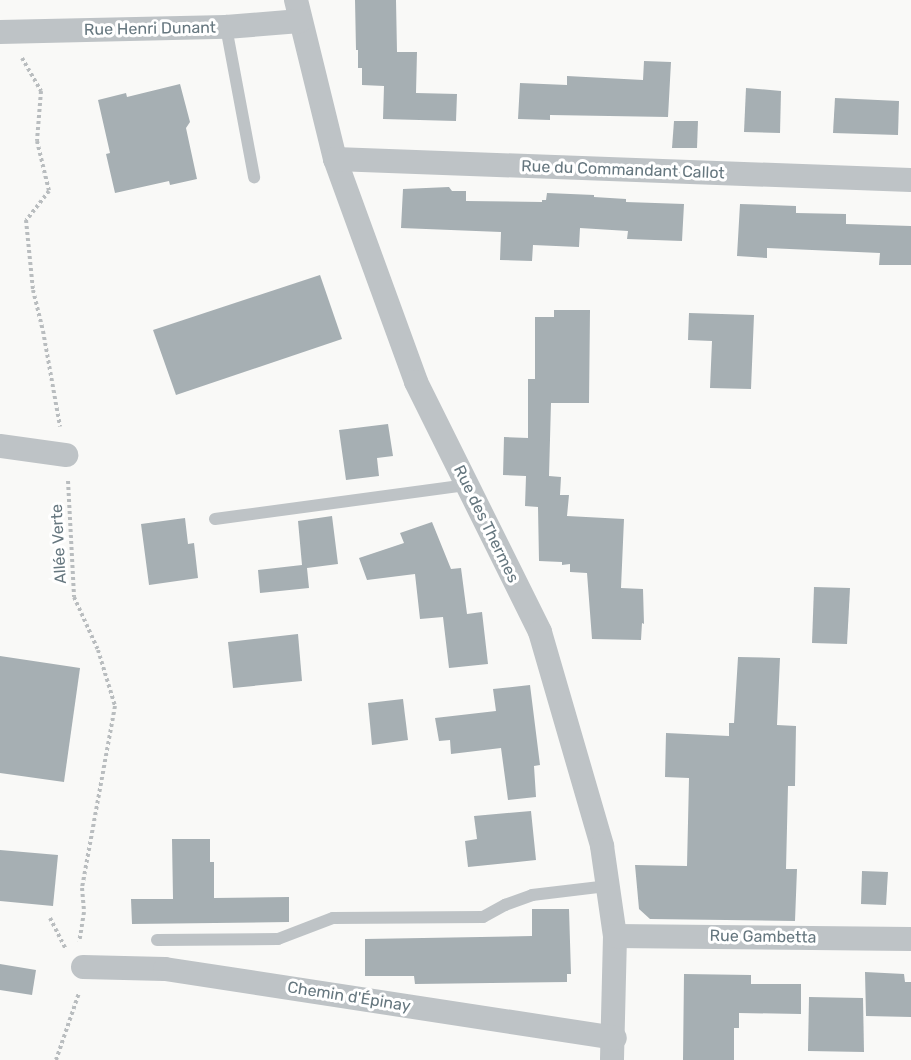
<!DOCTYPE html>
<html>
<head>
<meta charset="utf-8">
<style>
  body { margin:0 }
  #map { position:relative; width:911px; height:1060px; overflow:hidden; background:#f9f9f7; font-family:Rubik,sans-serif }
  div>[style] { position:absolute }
  .building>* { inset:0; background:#a6afb3 }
  .path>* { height:4px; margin-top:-2px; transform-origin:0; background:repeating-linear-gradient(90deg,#b9bdbf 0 3px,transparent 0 6px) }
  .lane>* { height:12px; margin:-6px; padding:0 6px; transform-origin:6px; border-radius:6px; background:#bec3c6 }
  .street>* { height:24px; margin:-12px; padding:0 12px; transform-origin:12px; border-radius:12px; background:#bec3c6 }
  span { translate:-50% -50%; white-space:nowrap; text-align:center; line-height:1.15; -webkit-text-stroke:6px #fff; paint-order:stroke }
  .street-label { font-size:16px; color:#66777f }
</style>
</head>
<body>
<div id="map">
  <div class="building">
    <div style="clip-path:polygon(355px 0,396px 0,397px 52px,417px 52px,416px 93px,457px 94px,456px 121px,383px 119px,384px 86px,362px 85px,362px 68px,358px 68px,358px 50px,356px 50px)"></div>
    <div style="clip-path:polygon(644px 61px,671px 62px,668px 117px,550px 115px,550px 120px,518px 119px,520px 83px,567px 85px,567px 76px,643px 80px)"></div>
    <div style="clip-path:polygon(180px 84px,190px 122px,186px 128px,197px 179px,170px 185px,169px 181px,115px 193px,106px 154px,110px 153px,98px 100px,126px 93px,127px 97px)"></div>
    <div style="clip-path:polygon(746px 88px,781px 91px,780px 133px,744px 132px)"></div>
    <div style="clip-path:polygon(835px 98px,899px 101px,898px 135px,833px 133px)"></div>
    <div style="clip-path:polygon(674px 121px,698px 121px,697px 148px,672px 148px)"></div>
    <div style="clip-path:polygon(449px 187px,452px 191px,466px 191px,466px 201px,542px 202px,542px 200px,546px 200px,547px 193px,594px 195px,594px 197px,626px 199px,626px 202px,684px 204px,682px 241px,627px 239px,628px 231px,580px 228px,579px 247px,533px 245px,532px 261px,500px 260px,501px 232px,401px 228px,403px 189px)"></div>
    <div style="clip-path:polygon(740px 204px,796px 206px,796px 213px,846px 214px,846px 224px,911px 226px,911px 265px,879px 265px,880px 253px,767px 248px,767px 258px,737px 256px)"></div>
    <div style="clip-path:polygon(320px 275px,342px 339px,176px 395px,153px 330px)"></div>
    <div style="clip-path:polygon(554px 310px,590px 310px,589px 403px,551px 403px,549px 476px,561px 477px,560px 495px,569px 495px,567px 516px,624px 519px,621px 588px,643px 589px,644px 624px,642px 623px,641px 640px,592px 639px,587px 573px,570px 572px,570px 564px,562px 565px,562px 562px,539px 561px,538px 507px,525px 506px,526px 476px,503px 475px,504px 437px,528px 438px,528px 379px,535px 379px,535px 317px,554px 317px)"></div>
    <div style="clip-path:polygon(689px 313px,754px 315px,751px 389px,710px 388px,712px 341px,688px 340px)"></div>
    <div style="clip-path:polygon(388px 424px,393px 456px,377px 458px,379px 476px,346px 480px,339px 430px)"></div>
    <div style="clip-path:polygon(332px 516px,338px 564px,307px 568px,309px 588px,260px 593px,258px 570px,302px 565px,298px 521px)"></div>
    <div style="clip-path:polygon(185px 518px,188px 544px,194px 543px,198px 578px,149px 585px,141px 524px)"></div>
    <div style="clip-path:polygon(432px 522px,451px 569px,461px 568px,467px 614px,482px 612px,488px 664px,449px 668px,443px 617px,420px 619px,415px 574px,367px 580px,359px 558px,404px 543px,400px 533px)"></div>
    <div style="clip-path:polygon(814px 587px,850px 588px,847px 644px,812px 643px)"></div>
    <div style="clip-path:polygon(298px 634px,302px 681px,233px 688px,228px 642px)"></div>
    <div style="clip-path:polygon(0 656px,80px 668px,64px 782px,0 773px)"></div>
    <div style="clip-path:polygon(738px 657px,780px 658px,777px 725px,796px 726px,795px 786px,788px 786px,786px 869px,797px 869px,795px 921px,650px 919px,639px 909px,635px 865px,687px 866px,689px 778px,665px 777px,666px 733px,729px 736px,729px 723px,734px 723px)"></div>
    <div style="clip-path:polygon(530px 685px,540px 765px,534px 766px,536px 797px,508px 800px,501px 748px,451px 754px,450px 740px,439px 741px,435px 718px,496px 711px,493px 689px)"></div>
    <div style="clip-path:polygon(403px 699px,408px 740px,372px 745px,368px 703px)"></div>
    <div style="clip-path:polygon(531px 811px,536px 860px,468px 867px,465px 841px,477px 839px,474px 816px)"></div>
    <div style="clip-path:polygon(172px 839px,210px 839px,210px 862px,214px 862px,214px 898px,289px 897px,289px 922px,132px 924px,131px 899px,173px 899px)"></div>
    <div style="clip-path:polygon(0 850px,58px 855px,53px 906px,0 901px)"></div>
    <div style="clip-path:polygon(862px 871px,888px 872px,886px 905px,861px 904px)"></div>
    <div style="clip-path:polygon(532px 909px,569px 909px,571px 974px,567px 974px,567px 982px,415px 984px,414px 976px,365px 976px,365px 939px,532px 936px)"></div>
    <div style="clip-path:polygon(0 964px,36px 970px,32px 995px,0 990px)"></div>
    <div style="clip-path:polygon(865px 972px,904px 974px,905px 982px,911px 982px,911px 1017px,866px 1016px)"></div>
    <div style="clip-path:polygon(684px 974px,751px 975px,751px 984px,801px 984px,801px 1014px,739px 1013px,739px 1028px,734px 1028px,734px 1060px,683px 1060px)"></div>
    <div style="clip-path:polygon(809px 997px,863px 998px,864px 1052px,808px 1051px)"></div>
  </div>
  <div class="path">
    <div style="left:22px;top:58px;width:38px;rotate:60deg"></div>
    <div style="left:41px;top:91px;width:50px;rotate:94.6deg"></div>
    <div style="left:37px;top:141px;width:51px;rotate:76.5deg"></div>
    <div style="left:49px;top:191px;width:37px;rotate:128deg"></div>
    <div style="left:26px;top:220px;width:70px;rotate:84.3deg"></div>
    <div style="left:33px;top:290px;width:42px;rotate:76.3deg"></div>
    <div style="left:43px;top:331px;width:97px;rotate:79.9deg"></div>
    <div style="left:68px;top:481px;width:116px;rotate:87deg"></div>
    <div style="left:74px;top:597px;width:58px;rotate:65.6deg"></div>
    <div style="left:98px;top:650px;width:59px;rotate:73.1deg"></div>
    <div style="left:115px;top:706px;width:185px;rotate:100.3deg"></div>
    <div style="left:82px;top:888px;width:24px;rotate:85deg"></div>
    <div style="left:84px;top:912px;width:30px;rotate:99deg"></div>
    <div style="left:50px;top:918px;width:34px;rotate:63deg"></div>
    <div style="left:56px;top:1060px;width:71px;rotate:-71.1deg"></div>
  </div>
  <div class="lane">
    <div style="left:226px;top:27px;width:153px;rotate:79.4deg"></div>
    <div style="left:215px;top:519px;width:253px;rotate:-7.7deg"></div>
    <div style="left:157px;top:940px;width:121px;rotate:-0.5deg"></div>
    <div style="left:278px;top:939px;width:59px;rotate:-20.9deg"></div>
    <div style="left:333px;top:918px;width:150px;rotate:-0.4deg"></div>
    <div style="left:483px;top:917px;width:25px;rotate:-29deg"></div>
    <div style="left:505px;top:905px;width:29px;rotate:-20deg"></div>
    <div style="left:532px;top:895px;width:77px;rotate:-6.8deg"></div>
  </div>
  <div class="street">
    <div style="left:296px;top:0;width:164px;rotate:76.2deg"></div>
    <div style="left:335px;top:159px;width:237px;rotate:70deg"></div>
    <div style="left:416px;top:382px;width:279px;rotate:63.6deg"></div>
    <div style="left:540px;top:632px;width:223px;rotate:73.8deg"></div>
    <div style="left:602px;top:846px;width:91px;rotate:81.8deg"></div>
    <div style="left:615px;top:936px;width:124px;rotate:91.4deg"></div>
    <div style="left:0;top:32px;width:226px;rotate:-1.3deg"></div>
    <div style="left:226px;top:27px;width:74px;rotate:-4.6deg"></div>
    <div style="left:335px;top:159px;width:576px;rotate:2.09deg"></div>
    <div style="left:0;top:446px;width:67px;rotate:7.8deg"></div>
    <div style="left:615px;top:936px;width:296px;rotate:0.6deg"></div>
    <div style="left:83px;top:967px;width:82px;rotate:1.4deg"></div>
    <div style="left:165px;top:969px;width:455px;rotate:8.7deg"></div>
  </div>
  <div class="street-label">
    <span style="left:150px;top:29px;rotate:-1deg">Rue Henri Dunant</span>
    <span style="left:623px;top:170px;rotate:2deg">Rue du Commandant Callot</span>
    <span style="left:486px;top:524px;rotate:64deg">Rue des Thermes</span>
    <span style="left:59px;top:544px;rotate:-93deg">Allée Verte</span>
    <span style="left:763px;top:937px;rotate:1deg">Rue Gambetta</span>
    <span style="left:349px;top:997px;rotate:9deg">Chemin d'Épinay</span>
  </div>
</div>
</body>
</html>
